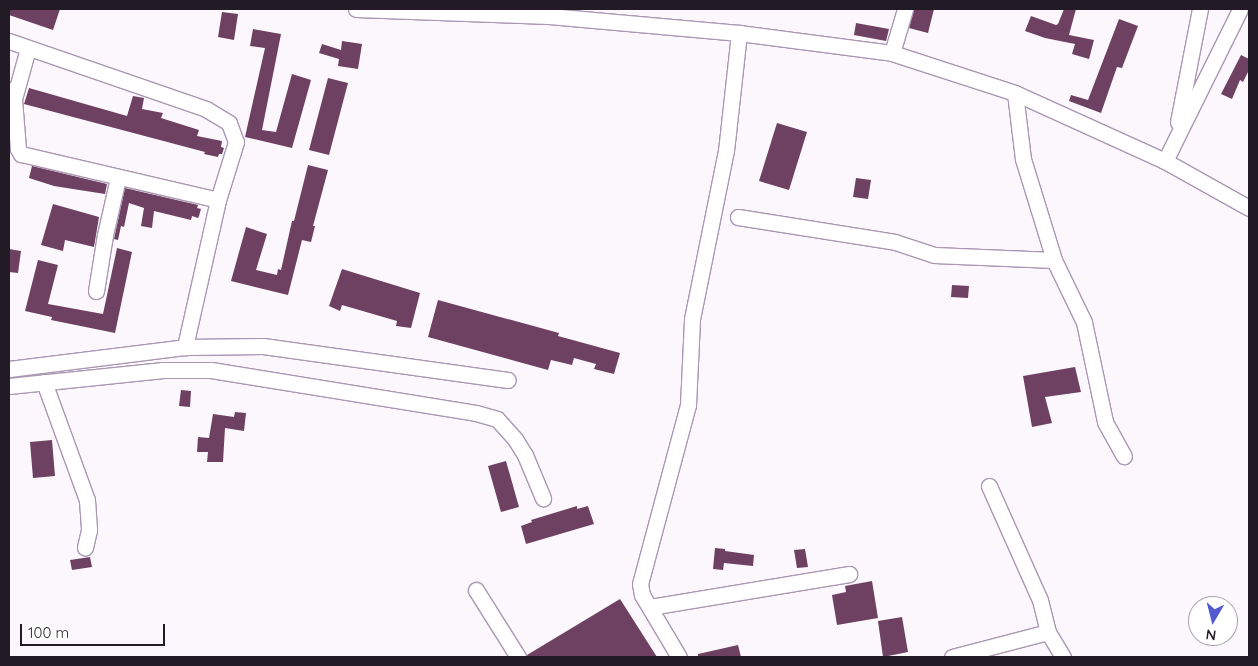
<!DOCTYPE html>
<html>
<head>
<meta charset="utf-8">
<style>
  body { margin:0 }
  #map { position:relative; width:1258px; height:666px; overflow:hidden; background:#fbf7fd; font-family:Quicksand,sans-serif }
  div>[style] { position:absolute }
  .building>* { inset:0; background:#6e4162 }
  .roads { filter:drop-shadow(1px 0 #a997b3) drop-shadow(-1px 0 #a997b3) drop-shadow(0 1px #a997b3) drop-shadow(0 -1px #a997b3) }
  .minor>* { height:15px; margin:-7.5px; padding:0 7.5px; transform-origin:7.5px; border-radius:7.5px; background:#fff }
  span { translate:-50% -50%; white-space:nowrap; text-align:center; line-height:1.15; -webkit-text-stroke:5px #fff; paint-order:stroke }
  .frame { position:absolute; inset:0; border:10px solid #221b26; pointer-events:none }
  .north { position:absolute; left:1188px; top:596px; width:50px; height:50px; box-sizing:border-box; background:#fff; border:1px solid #a7a4a8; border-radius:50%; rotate:188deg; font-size:14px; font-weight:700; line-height:20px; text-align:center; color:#221b26 }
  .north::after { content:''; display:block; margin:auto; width:18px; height:22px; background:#525ad0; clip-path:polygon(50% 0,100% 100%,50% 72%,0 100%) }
  .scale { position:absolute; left:20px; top:624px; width:145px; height:22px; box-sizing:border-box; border:2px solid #221b26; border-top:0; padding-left:6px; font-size:15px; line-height:18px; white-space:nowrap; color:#221b26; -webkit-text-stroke:4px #fff; paint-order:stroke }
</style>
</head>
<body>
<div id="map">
  <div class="building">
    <div style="clip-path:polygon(9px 9px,60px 9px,53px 30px,9px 15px)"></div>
    <div style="clip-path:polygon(914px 9px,934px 9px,928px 33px,909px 28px)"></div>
    <div style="clip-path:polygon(1064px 9px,1076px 9px,1069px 35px,1094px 40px,1089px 59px,1072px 54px,1075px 44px,1045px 38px,1025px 31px,1031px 16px,1056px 25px,1058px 24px)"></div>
    <div style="clip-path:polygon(222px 12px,238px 14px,234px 40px,218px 37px)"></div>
    <div style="clip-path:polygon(1119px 19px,1138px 26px,1122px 68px,1117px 67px,1101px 113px,1069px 101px,1071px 95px,1088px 100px)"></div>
    <div style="clip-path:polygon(856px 23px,889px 29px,886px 41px,854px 35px)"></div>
    <div style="clip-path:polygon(253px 29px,281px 34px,262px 130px,276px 132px,292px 74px,311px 80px,292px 148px,245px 137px,265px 48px,250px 46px)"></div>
    <div style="clip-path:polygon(342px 41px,362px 44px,358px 69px,338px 66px,339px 59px,319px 53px,322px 44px,341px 50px)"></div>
    <div style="clip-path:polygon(1241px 55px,1249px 59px,1249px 70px,1243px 82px,1240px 80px,1232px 99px,1221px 94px)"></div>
    <div style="clip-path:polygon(328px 78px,348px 83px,329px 155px,309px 150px)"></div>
    <div style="clip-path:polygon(29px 88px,127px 116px,133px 96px,144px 98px,142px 109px,163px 113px,161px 118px,199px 130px,197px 136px,222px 141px,221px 147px,224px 148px,222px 154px,219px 154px,218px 157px,204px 154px,205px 152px,24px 104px)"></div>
    <div style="clip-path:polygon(777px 123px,807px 132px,789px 190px,759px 181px)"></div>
    <div style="clip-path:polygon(308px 165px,328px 170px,313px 226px,315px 226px,311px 242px,302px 240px,288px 295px,231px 281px,246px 227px,267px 234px,256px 270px,277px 275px,278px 269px,281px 270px,292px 221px,294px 221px)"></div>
    <div style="clip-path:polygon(32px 166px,107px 184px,105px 194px,54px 186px,29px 178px)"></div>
    <div style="clip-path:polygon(856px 178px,871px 180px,868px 199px,853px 197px)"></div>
    <div style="clip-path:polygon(125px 188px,198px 205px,197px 208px,201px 209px,199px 216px,198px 218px,192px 216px,191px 220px,154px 211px,152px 228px,141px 226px,144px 208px,129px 203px,124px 227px,121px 226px,118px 240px,114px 239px)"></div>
    <div style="clip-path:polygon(53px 204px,99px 217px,94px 247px,65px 240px,63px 251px,41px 245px)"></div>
    <div style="clip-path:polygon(117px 248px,132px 252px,115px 333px,51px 320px,52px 317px,25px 311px,38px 260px,58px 265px,48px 304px,103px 314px)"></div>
    <div style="clip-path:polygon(9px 249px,21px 251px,18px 273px,9px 272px)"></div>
    <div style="clip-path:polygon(342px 269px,420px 293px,411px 328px,396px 326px,397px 321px,342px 305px,340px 311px,329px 306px)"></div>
    <div style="clip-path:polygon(952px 285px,969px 286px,968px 298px,951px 297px)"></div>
    <div style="clip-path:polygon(438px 300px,559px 333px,558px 336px,620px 353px,614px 374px,594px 369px,596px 364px,574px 358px,572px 365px,551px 360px,548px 370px,428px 337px)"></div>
    <div style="clip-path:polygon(1075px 367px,1081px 392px,1045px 397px,1052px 423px,1032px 427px,1023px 376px)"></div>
    <div style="clip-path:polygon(181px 390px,191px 391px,190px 407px,179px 406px)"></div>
    <div style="clip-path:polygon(235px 412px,246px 413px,244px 431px,225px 428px,223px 462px,207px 462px,208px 452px,197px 452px,198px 437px,209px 438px,213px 414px,234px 417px)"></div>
    <div style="clip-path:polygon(52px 440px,55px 476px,33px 478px,30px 442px)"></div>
    <div style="clip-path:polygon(506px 461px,519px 507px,501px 512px,488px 466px)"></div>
    <div style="clip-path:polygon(577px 506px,577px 509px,588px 506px,594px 524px,526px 544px,521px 526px,532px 522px,531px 520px)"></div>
    <div style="clip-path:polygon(715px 548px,725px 549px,725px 551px,754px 555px,753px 566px,724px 563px,723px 570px,713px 569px)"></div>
    <div style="clip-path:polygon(805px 549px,808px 567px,797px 568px,794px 550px)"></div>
    <div style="clip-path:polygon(90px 557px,92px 567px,72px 570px,70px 560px)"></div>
    <div style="clip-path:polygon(872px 581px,878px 618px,837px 625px,832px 595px,846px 592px,845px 586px)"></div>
    <div style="clip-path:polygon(620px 599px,657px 657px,527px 657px,527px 655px)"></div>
    <div style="clip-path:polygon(902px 617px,908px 652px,883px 657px,878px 621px)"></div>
    <div style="clip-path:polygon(738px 645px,741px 657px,698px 657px,698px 654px)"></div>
  </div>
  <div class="roads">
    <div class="minor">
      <div style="left:356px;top:9px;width:193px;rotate:2.1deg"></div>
      <div style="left:549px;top:16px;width:191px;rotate:5.1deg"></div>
      <div style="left:739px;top:33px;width:154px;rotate:7.4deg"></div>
      <div style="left:892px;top:53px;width:129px;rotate:18deg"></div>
      <div style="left:1015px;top:93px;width:165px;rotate:24.4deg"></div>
      <div style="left:1165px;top:161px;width:96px;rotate:29.2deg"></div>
      <div style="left:9px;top:41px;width:208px;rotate:19deg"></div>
      <div style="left:206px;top:109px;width:27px;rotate:31deg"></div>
      <div style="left:229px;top:123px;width:20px;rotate:70deg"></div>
      <div style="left:236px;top:142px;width:61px;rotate:107.2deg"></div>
      <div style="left:218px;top:200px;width:151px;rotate:102.7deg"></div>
      <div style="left:892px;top:53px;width:46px;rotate:-73.5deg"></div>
      <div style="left:9px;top:90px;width:10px;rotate:61deg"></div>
      <div style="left:14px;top:99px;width:50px;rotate:85.4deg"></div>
      <div style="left:18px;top:149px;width:6px;rotate:59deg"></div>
      <div style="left:21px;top:154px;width:202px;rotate:13.1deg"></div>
      <div style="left:1015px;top:93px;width:66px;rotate:83.1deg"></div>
      <div style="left:1023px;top:159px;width:106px;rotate:72.9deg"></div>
      <div style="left:1054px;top:260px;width:69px;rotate:64.2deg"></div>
      <div style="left:1084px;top:322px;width:102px;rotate:78.1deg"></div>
      <div style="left:1105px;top:422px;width:39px;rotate:61deg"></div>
      <div style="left:14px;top:99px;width:53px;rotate:-74.6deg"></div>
      <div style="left:1178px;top:122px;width:115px;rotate:-79deg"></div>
      <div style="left:1165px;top:161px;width:169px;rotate:-63.7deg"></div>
      <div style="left:738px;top:217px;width:159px;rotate:9deg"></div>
      <div style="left:895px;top:242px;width:41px;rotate:18.4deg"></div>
      <div style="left:934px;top:255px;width:120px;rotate:2.4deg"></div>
      <div style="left:96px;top:291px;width:57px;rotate:-80.9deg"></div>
      <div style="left:105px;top:235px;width:58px;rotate:-77.2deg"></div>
      <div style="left:9px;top:369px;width:177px;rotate:-7.1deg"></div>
      <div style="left:185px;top:347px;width:78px;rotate:-0.7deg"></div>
      <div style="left:263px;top:346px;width:247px;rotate:7.9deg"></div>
      <div style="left:44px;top:382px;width:126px;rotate:70deg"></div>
      <div style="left:87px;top:500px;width:30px;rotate:86deg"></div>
      <div style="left:89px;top:530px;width:18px;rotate:103deg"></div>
      <div style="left:9px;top:386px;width:155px;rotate:-5.9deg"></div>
      <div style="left:163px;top:370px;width:48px"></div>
      <div style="left:211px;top:370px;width:268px;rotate:9.2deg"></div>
      <div style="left:476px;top:413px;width:22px;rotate:16deg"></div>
      <div style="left:497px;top:419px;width:27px;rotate:48deg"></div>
      <div style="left:515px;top:439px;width:19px;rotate:58deg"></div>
      <div style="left:525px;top:455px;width:47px;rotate:67.3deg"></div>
      <div style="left:989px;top:486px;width:125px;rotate:65.9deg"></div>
      <div style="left:1040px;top:600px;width:33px;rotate:76deg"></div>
      <div style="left:1048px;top:632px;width:29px;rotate:59deg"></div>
      <div style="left:476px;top:590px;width:79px;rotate:57.9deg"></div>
      <div style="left:650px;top:607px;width:202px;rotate:-9.4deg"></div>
      <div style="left:679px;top:657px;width:72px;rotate:-120.8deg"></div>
      <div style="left:642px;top:595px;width:11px;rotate:-100deg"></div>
      <div style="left:640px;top:584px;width:185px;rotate:-75deg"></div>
      <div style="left:688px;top:405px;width:86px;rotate:-87.3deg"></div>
      <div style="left:692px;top:319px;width:171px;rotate:-78.6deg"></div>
      <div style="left:726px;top:151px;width:119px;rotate:-83.7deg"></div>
      <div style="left:952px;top:657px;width:99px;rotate:-14.6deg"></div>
    </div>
  </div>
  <div class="frame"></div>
  <div class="north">N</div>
  <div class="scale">100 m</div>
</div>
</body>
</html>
